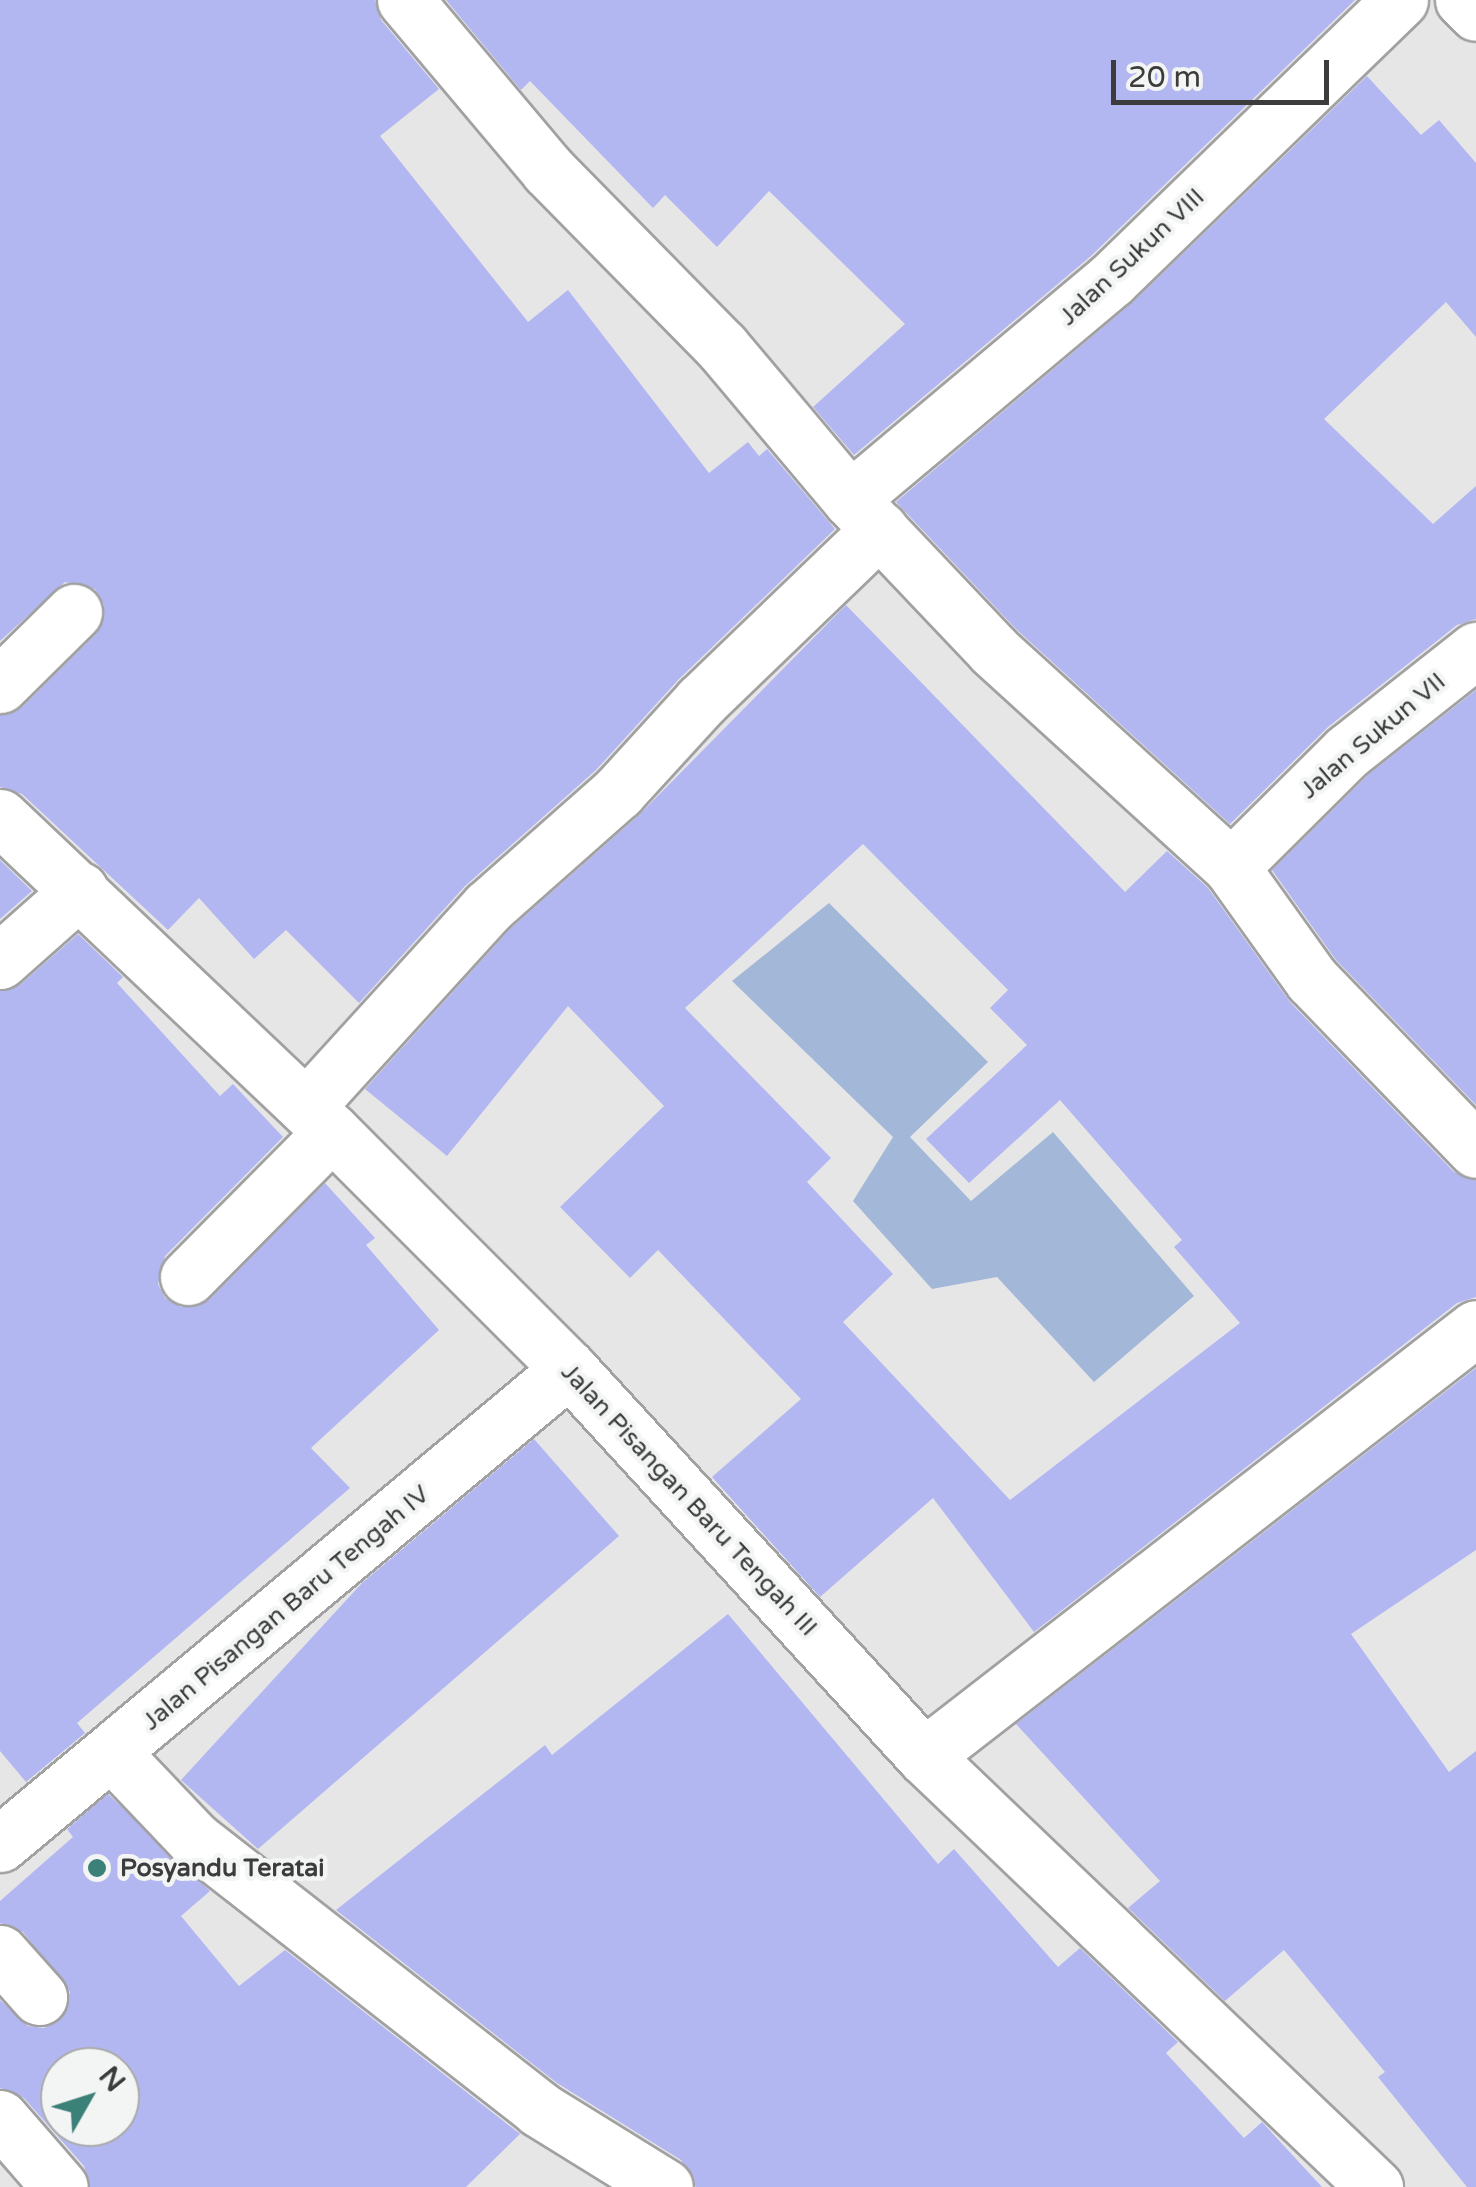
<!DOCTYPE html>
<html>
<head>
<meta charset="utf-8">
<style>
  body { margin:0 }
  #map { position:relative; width:1476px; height:2187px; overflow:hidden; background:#e6e6e7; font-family:"Varela Round",sans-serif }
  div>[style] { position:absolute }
  .green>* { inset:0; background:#a3b8d8 }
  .building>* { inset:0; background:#b3b7f1 }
  .roads { filter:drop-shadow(2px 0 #a1a1a2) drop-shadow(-2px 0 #a1a1a2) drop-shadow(0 2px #a1a1a2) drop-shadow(0 -2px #a1a1a2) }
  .minor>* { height:55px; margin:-27.5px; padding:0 27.5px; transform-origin:27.5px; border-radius:27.5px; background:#fff }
  .dots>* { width:28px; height:28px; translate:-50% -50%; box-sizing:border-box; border:5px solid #f3f4f4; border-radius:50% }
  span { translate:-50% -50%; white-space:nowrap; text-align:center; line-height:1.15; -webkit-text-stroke:9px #f3f4f4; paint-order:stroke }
  .street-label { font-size:25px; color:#3c3c3c }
  .poi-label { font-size:25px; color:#3c3c3c; font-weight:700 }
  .left { translate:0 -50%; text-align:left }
  .north { position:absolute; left:40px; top:2047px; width:100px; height:100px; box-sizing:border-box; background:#f3f4f4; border:2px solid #aaa; border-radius:50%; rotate:51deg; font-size:28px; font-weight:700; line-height:40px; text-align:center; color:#3c3c3c }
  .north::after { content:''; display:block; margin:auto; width:35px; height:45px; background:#3b8178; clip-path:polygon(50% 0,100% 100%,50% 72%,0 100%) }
  .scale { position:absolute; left:1111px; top:60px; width:218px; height:45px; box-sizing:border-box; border:5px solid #3c3c3c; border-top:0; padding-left:12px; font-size:30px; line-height:35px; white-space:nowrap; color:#3c3c3c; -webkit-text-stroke:8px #f3f4f4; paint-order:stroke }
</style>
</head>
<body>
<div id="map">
  <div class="green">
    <div style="clip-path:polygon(829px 903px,988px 1062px,910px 1137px,971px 1201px,1053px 1132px,1194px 1296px,1094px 1382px,997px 1277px,932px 1289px,853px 1201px,893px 1137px,732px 981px)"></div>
  </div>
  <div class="building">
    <div style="clip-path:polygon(0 0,375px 0,381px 20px,439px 89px,380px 136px,528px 322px,568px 290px,709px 473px,748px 442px,759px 456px,767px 449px,835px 529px,679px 679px,596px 770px,465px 886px,359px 1003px,286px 930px,254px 959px,199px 898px,168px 930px,22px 794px,0 787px,0 715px,22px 707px,96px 634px,104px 605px,95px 589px,65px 582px,0 641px)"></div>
    <div style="clip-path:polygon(446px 0,1355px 0,1091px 256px,854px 455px,813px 407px,905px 324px,769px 191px,717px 247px,665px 195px,653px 208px,530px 81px,521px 90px)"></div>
    <div style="clip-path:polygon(1367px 76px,1421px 135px,1439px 120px,1476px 163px,1476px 337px,1446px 302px,1324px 419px,1433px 524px,1476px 486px,1476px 619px,1457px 625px,1328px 727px,1230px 824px,1016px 629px,896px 502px,1134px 301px)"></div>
    <div style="clip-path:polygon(evenodd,846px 605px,1125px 892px,1167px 851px,1208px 888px,1290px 1002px,1454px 1172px,1476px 1180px,1476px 1297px,1457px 1303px,1034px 1632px,933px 1498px,820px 1597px,712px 1477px,801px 1399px,658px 1250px,630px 1278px,560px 1207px,664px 1106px,568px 1006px,447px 1156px,365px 1089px,510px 929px,639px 815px,846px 605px,863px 844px,1008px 990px,990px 1008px,1027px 1045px,926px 1139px,969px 1183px,1060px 1100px,1182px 1240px,1174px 1247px,1240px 1323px,1010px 1500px,843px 1322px,893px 1274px,807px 1182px,831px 1158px,685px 1008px,863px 844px)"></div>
    <div style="clip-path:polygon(1476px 690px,1476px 1105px,1336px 960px,1272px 870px,1369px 774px)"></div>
    <div style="clip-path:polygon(0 860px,32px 891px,0 919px)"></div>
    <div style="clip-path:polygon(78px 934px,123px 977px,117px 983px,220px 1096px,233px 1084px,283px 1137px,165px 1256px,158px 1284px,165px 1298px,181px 1307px,209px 1300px,325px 1183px,375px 1238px,366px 1245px,439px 1330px,311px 1448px,350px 1488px,77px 1723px,85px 1733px,26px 1782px,0 1751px,0 991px,21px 984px)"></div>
    <div style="clip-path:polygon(1476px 1368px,1476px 1550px,1351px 1634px,1449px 1772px,1476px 1751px,1476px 2187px,1467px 2187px,1378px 2077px,1385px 2072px,1284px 1950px,1225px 2001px,1128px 1908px,1160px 1881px,1016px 1724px)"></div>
    <div style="clip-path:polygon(534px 1439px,619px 1536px,258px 1849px,181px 1780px,362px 1583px)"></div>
    <div style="clip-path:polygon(728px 1614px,938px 1864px,954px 1849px,1058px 1967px,1080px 1948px,1178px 2042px,1166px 2053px,1244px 2138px,1262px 2122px,1322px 2187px,696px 2187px,681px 2160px,557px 2083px,336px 1910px,545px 1745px,552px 1755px)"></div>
    <div style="clip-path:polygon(evenodd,108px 1794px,210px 1891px,181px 1916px,239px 1986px,285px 1950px,520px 2134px,466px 2187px,90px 2187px,84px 2166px,24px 2098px,0 2088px,0 2000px,28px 2026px,44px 2028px,60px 2020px,70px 1992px,23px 1932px,0 1923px,0 1901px,73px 1837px,67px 1829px,108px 1794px,60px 2067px,120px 2067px,120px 2127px,60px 2127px,60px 2067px)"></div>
  </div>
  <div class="roads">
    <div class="minor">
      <div style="left:405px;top:0;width:222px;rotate:49.9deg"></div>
      <div style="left:548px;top:170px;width:248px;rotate:45.5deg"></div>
      <div style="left:722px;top:347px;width:199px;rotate:49.9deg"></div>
      <div style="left:850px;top:499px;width:209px;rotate:46.5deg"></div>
      <div style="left:994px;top:651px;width:321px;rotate:42.3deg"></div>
      <div style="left:1231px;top:867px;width:139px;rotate:54.4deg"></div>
      <div style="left:1312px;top:980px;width:236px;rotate:46deg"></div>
      <div style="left:1463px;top:0;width:18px;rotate:45deg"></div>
      <div style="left:850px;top:499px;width:342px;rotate:-40deg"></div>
      <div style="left:1112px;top:279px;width:401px;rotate:-44.1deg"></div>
      <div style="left:0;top:685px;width:104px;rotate:-44.6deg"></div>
      <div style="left:0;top:817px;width:458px;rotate:43.5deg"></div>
      <div style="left:332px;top:1132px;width:335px;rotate:45deg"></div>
      <div style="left:569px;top:1369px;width:525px;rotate:47.47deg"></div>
      <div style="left:924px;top:1756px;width:624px;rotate:43.7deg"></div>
      <div style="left:1231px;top:867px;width:165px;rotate:-44.8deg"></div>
      <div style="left:1348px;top:751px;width:163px;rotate:-38.3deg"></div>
      <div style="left:0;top:961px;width:107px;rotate:-41.6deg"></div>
      <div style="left:306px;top:1107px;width:270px;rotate:-47.7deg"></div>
      <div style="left:488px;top:907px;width:174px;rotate:-41.5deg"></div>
      <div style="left:618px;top:792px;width:123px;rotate:-47.6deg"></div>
      <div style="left:701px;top:701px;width:248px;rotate:-43.9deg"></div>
      <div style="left:188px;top:1277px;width:204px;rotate:-45.2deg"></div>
      <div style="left:114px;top:1755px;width:116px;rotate:46.4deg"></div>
      <div style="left:194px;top:1839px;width:438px;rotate:38deg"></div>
      <div style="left:539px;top:2109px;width:148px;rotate:31.8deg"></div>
      <div style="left:924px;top:1756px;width:698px;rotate:-37.79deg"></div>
      <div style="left:0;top:1844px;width:741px;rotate:-39.86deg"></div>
      <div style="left:0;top:1953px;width:59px;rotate:48.4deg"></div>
      <div style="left:0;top:2118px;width:91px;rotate:49deg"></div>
    </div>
  </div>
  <div class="dots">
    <div style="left:97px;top:1868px;background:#3b8178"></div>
  </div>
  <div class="street-label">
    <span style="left:1132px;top:257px;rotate:-43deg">Jalan Sukun VIII</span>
    <span style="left:1373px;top:736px;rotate:-40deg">Jalan Sukun VII</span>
    <span style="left:689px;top:1500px;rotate:47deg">Jalan Pisangan Baru Tengah III</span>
    <span style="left:286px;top:1608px;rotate:-40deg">Jalan Pisangan Baru Tengah IV</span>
  </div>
  <div class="poi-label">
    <span class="left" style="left:120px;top:1868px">Posyandu Teratai</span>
  </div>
  <div class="north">N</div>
  <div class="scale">20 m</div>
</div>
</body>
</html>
